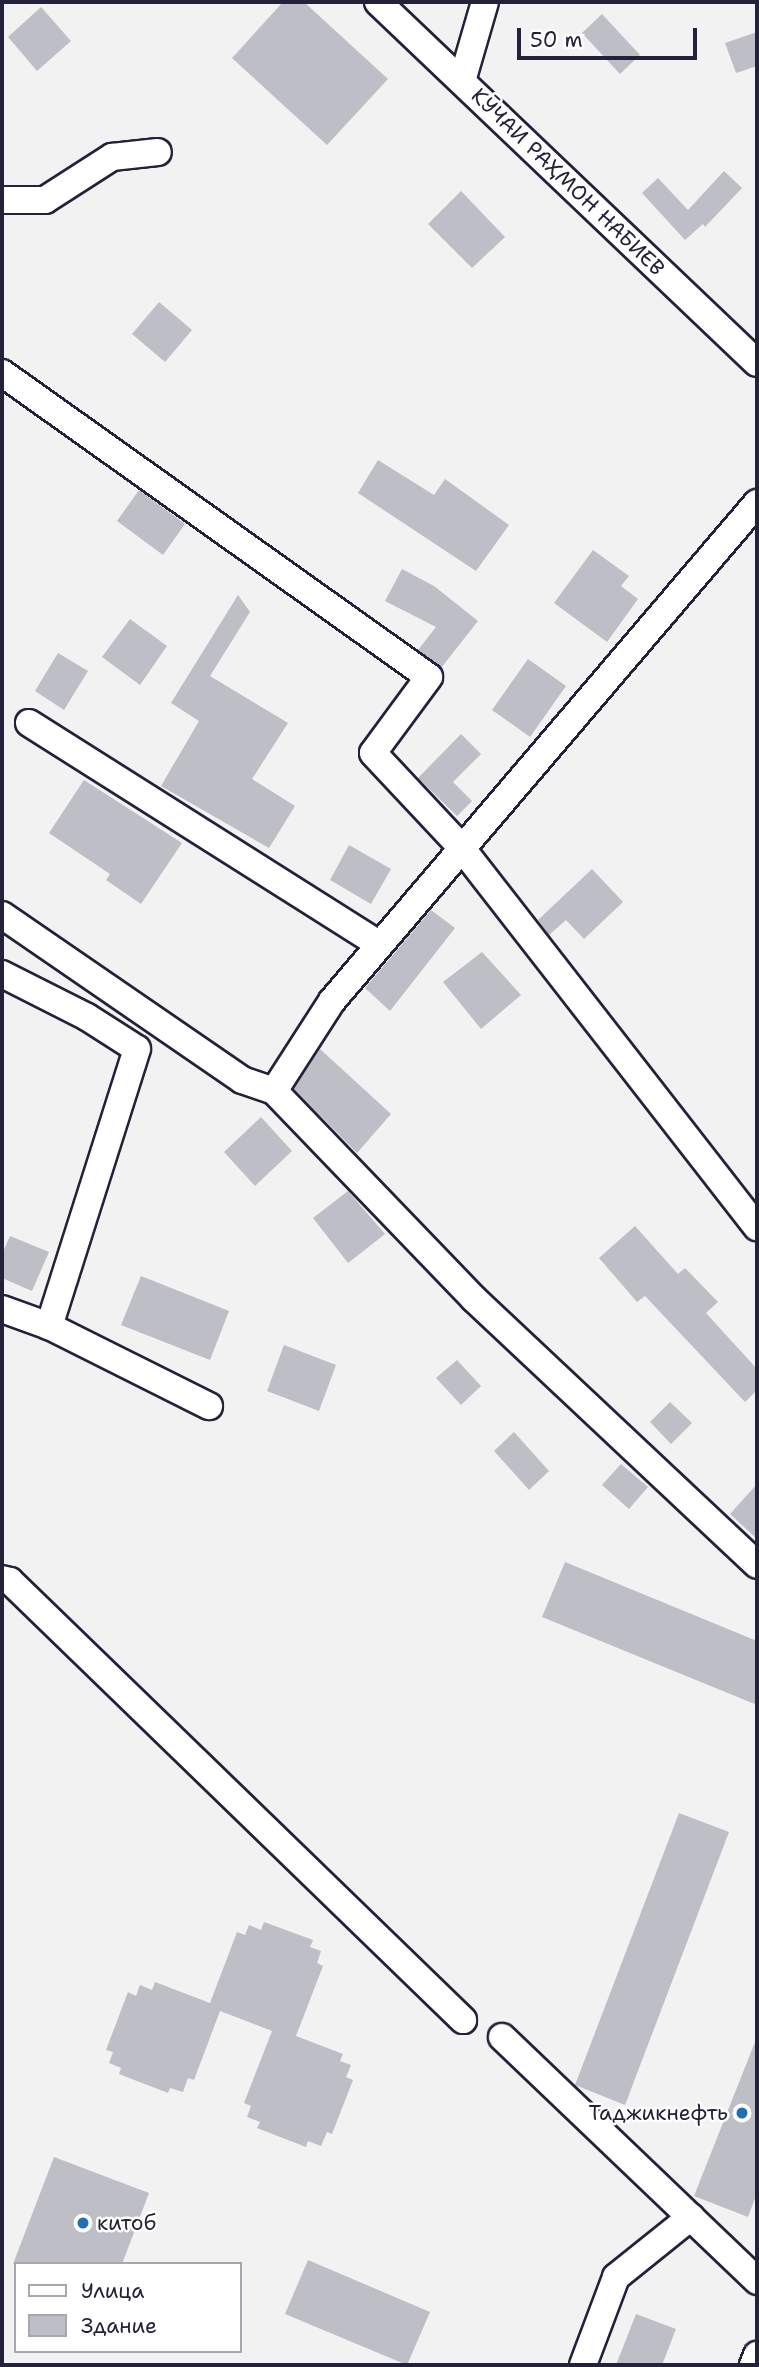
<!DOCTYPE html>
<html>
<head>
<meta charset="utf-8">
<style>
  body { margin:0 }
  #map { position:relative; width:759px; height:2367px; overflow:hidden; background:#f2f2f3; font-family:"Shantell Sans",sans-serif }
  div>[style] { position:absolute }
  .building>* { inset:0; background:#bebec6 }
  .roads { filter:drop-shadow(2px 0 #22223b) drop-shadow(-2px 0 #22223b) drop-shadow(0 2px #22223b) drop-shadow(0 -2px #22223b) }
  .minor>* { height:26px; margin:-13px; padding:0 13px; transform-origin:13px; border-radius:13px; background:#fff }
  .dots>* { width:19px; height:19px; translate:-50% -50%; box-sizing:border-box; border:4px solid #fff; border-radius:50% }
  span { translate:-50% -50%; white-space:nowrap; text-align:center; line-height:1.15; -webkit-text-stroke:5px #fff; paint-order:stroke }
  .street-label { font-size:21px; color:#22223b }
  .poi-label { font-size:21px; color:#22223b }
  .right { translate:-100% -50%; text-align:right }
  .left { translate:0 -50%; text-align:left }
  .frame { position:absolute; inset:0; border:4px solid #22223b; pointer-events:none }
  .legend { position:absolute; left:14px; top:2262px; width:228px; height:91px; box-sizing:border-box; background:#fff; border:2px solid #a7a7b1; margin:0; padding:9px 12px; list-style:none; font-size:21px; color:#22223b }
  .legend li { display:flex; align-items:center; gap:14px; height:35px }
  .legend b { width:35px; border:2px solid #a7a7b1 }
  .scale { position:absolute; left:517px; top:28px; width:180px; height:32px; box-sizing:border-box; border:4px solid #22223b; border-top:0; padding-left:9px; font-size:21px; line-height:24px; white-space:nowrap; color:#22223b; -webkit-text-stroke:5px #fff; paint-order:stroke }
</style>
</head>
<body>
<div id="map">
  <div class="building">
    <div style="clip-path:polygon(283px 2px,304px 2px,388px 79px,327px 145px,232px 58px)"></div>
    <div style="clip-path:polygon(41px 7px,71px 41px,37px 71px,8px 37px)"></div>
    <div style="clip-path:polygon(602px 14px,640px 55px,620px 74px,582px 33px)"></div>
    <div style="clip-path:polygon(757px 32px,757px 66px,736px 73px,725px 43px)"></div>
    <div style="clip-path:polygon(724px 171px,742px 188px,705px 227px,703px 224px,685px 240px,642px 193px,658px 178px,688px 210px)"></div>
    <div style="clip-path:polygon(461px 191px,505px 237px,472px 268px,428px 224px)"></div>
    <div style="clip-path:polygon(159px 302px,192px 330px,165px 362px,132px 334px)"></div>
    <div style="clip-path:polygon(378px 460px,434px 495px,445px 479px,509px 525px,476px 571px,358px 493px)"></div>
    <div style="clip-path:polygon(139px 490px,185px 524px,163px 555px,117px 521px)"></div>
    <div style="clip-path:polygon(593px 550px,629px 576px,621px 586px,638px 599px,607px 642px,554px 603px)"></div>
    <div style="clip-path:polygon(402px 569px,434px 586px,478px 621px,441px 668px,418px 650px,436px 627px,385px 601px)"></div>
    <div style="clip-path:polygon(238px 595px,250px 612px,210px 676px,288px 723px,252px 779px,295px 806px,269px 848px,161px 786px,199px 721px,171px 703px)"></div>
    <div style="clip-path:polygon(130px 619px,167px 646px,140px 685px,102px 657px)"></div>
    <div style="clip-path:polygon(58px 653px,88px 671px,64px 710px,35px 691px)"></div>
    <div style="clip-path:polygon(528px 659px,566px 686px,530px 737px,492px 710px)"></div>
    <div style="clip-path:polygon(461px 734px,481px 754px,453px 782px,472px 801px,457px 816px,418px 778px)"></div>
    <div style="clip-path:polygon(84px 780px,182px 843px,141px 904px,106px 880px,110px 874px,49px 833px)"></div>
    <div style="clip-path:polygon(349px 845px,391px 869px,371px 904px,330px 880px)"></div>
    <div style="clip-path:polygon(592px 869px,623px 902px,584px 939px,566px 920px,549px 935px,538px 920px)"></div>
    <div style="clip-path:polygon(431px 910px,455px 928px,390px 1011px,365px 988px)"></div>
    <div style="clip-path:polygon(482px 952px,521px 995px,481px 1029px,443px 982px)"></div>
    <div style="clip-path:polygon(320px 1049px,391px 1114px,357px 1153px,294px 1089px)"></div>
    <div style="clip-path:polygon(261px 1117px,292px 1151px,255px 1186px,224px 1152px)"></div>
    <div style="clip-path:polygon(348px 1191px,385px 1234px,348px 1263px,313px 1218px)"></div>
    <div style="clip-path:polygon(635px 1226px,678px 1274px,685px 1268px,718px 1302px,706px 1313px,757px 1369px,757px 1390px,745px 1402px,645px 1296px,637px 1302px,599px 1258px)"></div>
    <div style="clip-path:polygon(10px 1236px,49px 1252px,32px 1291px,2px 1278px,2px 1254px)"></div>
    <div style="clip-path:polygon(141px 1276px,229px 1311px,210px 1360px,121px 1325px)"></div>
    <div style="clip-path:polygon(284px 1345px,336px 1365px,319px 1411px,267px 1391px)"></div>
    <div style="clip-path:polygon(457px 1360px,481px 1386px,461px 1405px,436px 1378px)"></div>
    <div style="clip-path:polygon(670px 1402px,692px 1423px,671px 1444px,650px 1422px)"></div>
    <div style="clip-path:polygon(514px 1432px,549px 1471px,529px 1490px,494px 1451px)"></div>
    <div style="clip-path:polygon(621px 1464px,648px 1487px,629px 1509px,602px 1485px)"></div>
    <div style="clip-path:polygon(757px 1484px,757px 1539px,730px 1514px)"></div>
    <div style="clip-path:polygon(565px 1562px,757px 1641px,757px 1705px,542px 1617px)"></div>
    <div style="clip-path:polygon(679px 1813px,729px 1832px,625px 2105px,575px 2085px)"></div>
    <div style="clip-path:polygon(264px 1922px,313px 1940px,310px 1947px,321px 1951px,317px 1963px,323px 1966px,296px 2036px,343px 2054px,340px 2061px,351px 2065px,346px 2077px,353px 2080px,332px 2134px,327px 2132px,321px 2146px,308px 2141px,306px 2147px,257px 2128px,260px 2122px,247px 2117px,251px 2106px,244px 2103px,272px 2031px,220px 2011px,194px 2080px,188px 2078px,183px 2092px,170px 2088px,168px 2093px,119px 2074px,121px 2068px,109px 2063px,113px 2052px,106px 2050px,128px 1992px,136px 1996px,140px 1985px,152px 1990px,155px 1982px,210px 2003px,237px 1932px,245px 1935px,249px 1925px,261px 1930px)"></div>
    <div style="clip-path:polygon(757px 2037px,757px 2193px,748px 2217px,694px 2196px)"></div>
    <div style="clip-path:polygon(54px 2157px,149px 2193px,122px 2264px,13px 2264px)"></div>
    <div style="clip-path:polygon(308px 2260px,430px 2312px,407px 2365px,285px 2314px)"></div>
    <div style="clip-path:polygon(636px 2314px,676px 2329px,662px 2365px,616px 2365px)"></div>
  </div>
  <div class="roads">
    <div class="minor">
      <div style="left:378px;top:2px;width:523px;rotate:43.61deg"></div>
      <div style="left:462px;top:81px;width:82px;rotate:-73.8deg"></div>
      <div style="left:2px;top:200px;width:43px"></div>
      <div style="left:45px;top:200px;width:80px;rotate:-32.7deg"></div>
      <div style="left:112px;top:157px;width:46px;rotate:-6.2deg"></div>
      <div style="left:2px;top:373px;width:524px;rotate:35.45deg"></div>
      <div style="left:429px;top:677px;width:94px;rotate:126.4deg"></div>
      <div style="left:373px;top:753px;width:127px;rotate:46.9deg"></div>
      <div style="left:460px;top:846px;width:483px;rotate:52.1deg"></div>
      <div style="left:29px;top:723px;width:414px;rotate:32.3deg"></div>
      <div style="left:2px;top:915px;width:291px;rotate:34.5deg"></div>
      <div style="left:242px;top:1080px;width:34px;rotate:19deg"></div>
      <div style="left:274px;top:1091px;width:289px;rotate:46.1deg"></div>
      <div style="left:474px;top:1299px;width:388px;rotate:43.2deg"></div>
      <div style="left:2px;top:974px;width:95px;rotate:26.8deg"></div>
      <div style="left:87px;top:1017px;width:59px;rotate:32.6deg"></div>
      <div style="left:137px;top:1049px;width:291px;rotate:107.6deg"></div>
      <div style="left:274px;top:1091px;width:107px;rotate:-57.2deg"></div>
      <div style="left:332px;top:1001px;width:655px;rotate:-49.52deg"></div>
      <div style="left:2px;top:1309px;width:50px;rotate:19.9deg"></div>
      <div style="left:49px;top:1326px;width:179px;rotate:26.6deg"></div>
      <div style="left:2px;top:1579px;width:8px;rotate:14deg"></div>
      <div style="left:10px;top:1581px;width:631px;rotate:44.1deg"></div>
      <div style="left:502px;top:2037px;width:353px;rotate:43.7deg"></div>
      <div style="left:583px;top:2365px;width:94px;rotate:-69.4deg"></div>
      <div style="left:616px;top:2277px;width:96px;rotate:-38.7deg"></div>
      <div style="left:753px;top:2365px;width:11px;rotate:-68deg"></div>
    </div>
  </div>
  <div class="dots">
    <div style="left:742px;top:2113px;background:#1f6fb2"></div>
    <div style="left:83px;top:2223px;background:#1f6fb2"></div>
  </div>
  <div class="street-label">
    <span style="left:568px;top:182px;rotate:44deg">КӮЧАИ РАҲМОН НАБИЕВ</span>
  </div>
  <div class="poi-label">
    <span class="right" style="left:728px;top:2113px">Таджикнефть</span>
    <span class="left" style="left:97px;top:2223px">китоб</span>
  </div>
  <div class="frame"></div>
  <ul class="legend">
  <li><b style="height:9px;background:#fff"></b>Улица</li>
  <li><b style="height:19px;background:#bebec6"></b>Здание</li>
  </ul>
  <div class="scale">50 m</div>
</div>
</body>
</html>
